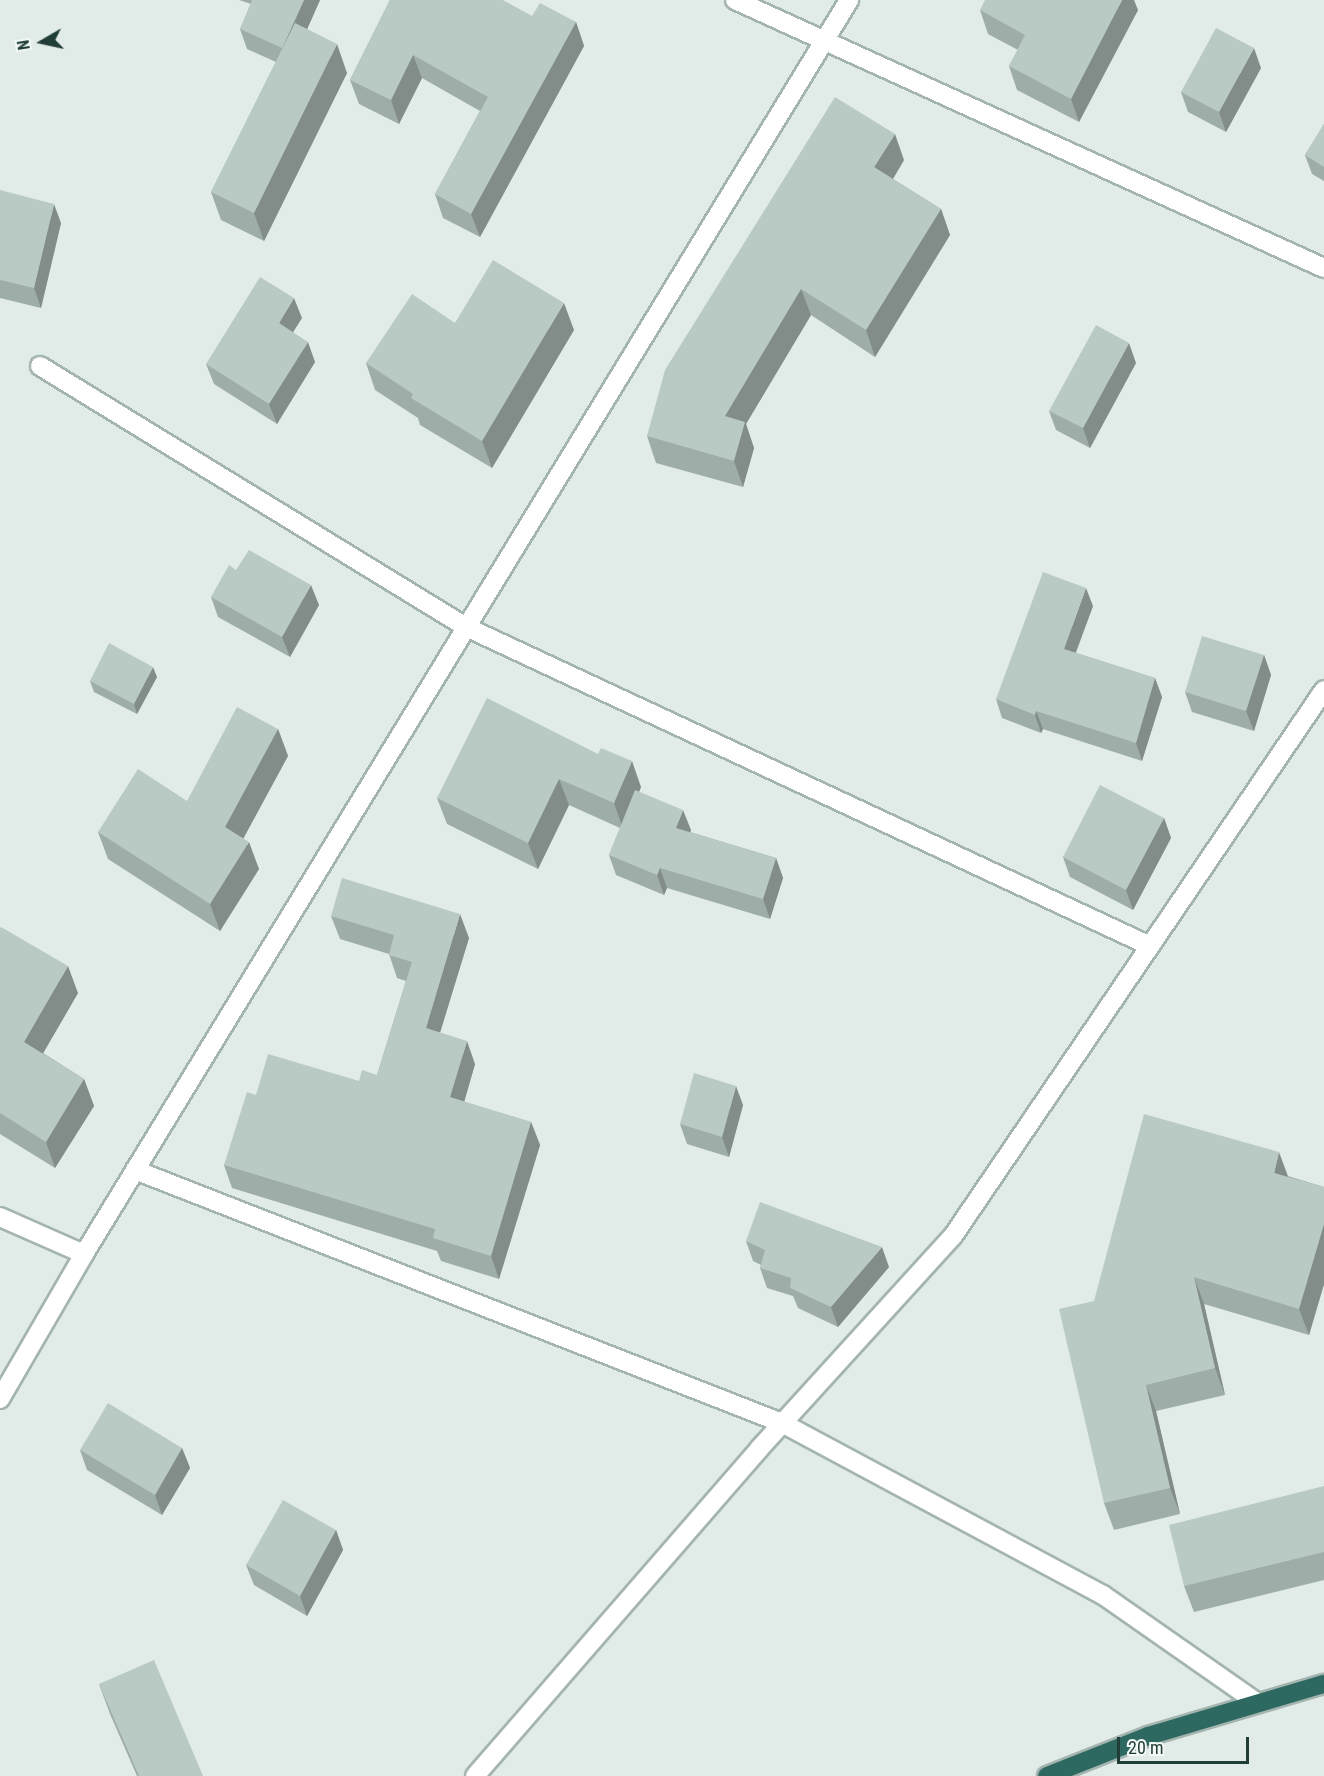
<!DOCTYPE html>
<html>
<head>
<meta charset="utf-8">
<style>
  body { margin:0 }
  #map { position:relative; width:1324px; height:1776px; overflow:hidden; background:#e1ece8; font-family:"Roboto Condensed",sans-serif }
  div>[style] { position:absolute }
  .roads { filter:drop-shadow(2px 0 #a4b4af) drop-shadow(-2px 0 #a4b4af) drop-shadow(0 2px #a4b4af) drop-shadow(0 -2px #a4b4af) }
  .street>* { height:18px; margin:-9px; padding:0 9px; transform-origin:9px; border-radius:9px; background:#fff }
  .highway>* { height:18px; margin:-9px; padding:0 9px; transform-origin:9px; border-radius:9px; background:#2d6961 }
  .wall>* { inset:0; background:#9fada9 }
  .shaded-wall>* { inset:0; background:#828d89 }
  .building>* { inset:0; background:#b9c9c4 }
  span { translate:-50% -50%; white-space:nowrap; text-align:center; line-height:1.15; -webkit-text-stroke:4.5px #f2f8f5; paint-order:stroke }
  .north { position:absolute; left:12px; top:12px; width:60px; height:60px; -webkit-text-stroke:4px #f2f8f5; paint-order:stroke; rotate:261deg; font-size:16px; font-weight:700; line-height:24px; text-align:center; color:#213d37 }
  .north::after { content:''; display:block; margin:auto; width:21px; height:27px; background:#213d37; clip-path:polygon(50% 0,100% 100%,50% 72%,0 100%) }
  .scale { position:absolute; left:1117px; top:1737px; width:132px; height:27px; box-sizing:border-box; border:3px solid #213d37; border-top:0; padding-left:8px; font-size:18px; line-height:21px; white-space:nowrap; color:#213d37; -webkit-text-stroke:4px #f2f8f5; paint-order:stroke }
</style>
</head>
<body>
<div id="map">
  <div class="roads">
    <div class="street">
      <div style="left:735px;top:0;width:647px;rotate:24.47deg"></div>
      <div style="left:40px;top:366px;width:500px;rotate:31.5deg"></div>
      <div style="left:466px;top:627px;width:752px;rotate:25deg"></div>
      <div style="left:135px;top:1170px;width:695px;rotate:21.36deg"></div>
      <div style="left:782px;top:1423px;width:364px;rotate:28.2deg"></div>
      <div style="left:1103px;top:1595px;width:189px;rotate:34.9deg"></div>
      <div style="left:0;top:1217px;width:92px;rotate:23.8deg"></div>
      <div style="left:0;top:1399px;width:168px;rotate:-59.9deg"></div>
      <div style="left:84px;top:1254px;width:1469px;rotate:-58.61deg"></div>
      <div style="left:475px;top:1776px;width:433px;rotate:-49deg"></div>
      <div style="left:759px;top:1449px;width:288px;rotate:-47.7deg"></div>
      <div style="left:953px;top:1236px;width:660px;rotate:-55.8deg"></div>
    </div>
    <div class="highway">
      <div style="left:1047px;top:1776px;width:109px;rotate:-21.6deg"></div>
      <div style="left:1148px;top:1736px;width:184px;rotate:-16.5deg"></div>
    </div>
  </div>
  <div class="wall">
    <div style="clip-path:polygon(239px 0,320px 0,307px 29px,347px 73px,264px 241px,221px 220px,211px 192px,276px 62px,247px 49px,240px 29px,251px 4px)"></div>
    <div style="clip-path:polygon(390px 0,532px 16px,576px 22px,584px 46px,480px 237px,443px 218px,435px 194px,480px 111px,422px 78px,399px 124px,359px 104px,350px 80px)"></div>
    <div style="clip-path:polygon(980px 10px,1138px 10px,1079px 122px,1017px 90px,1009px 66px,1018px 50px,988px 34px)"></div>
    <div style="clip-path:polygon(1261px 68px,1226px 132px,1188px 112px,1181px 92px)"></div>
    <div style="clip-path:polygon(1324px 124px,1324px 181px,1312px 174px,1305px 155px)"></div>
    <div style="clip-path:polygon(904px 160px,893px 179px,941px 209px,950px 235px,875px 357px,811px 315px,746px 424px,754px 448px,743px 487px,656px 463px,647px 436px)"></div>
    <div style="clip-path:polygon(0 190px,61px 223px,41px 308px,0 298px)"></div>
    <div style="clip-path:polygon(302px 318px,293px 332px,315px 362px,277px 424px,214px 384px,206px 364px)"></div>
    <div style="clip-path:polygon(455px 323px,574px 330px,492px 468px,420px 425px,418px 418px,375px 390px,366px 363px)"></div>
    <div style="clip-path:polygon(1136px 363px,1090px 448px,1056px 430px,1049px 411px)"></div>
    <div style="clip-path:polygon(236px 570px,319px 605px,290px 657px,218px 617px,211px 597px)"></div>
    <div style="clip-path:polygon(1093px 606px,1076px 653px,1155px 678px,1162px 697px,1142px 761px,1043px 729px,1041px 733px,1002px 718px,996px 699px)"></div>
    <div style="clip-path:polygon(1264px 655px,1271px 675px,1254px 731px,1192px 712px,1185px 692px)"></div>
    <div style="clip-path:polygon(157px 677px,137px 714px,94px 692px,90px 681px)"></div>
    <div style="clip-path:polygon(278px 729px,288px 756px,243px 838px,259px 869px,220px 931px,108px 859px,98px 832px,187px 801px)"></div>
    <div style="clip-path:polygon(598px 754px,641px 787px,639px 792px,691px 830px,690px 832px,776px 858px,783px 878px,770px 919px,667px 888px,664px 895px,616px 875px,609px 855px,620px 828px,569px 805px,538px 869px,447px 824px,437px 798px)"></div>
    <div style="clip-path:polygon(1164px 818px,1171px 838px,1133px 910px,1070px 877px,1063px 857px)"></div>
    <div style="clip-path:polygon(331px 916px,469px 938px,440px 1033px,475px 1064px,464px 1102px,531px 1122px,540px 1145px,499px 1279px,441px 1261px,437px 1251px,232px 1188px,224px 1165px,256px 1095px,359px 1081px,377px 1075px,406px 981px,397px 978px,389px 954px,340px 939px)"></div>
    <div style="clip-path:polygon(0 928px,78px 993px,43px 1053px,84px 1079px,94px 1106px,55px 1168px,0 1134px)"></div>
    <div style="clip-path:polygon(743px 1105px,729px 1157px,687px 1144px,680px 1124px)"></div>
    <div style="clip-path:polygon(1288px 1176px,1324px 1187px,1324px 1284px,1309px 1335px,1204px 1304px,1225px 1395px,1156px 1411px,1180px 1514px,1114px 1530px,1104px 1503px,1094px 1301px)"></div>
    <div style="clip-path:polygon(746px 1241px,889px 1267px,838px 1327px,798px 1308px,793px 1296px,767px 1288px,760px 1268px,761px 1265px,753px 1261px)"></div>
    <div style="clip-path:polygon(182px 1448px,190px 1468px,162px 1515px,87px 1470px,80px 1450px)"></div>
    <div style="clip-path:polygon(1324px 1486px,1324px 1580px,1194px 1612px,1184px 1586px)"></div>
    <div style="clip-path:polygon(336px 1530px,343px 1550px,307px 1616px,254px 1585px,246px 1565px)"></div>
    <div style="clip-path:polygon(99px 1684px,203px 1776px,137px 1776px,110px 1714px)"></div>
  </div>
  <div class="shaded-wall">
    <div style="clip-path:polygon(304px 0,320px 0,290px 68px,283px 48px)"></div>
    <div style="clip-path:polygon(1122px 0,1134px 0,1138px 10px,1079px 122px,1071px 99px)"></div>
    <div style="clip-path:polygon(576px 22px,584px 46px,480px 237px,471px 214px)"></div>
    <div style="clip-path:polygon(337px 44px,347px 73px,264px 241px,254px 213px)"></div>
    <div style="clip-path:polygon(1254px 48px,1261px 68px,1226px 132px,1219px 112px)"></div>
    <div style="clip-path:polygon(413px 55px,422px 78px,399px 124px,391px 100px)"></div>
    <div style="clip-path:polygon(895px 134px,904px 160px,884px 194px,874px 167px)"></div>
    <div style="clip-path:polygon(54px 204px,61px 223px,41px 308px,34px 288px)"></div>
    <div style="clip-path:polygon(941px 209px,950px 235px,875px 357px,866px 330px)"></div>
    <div style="clip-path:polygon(801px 289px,811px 315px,746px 424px,754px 448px,743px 487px,734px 461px,725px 416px)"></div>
    <div style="clip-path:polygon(294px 298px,302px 318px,286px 343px,279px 323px)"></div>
    <div style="clip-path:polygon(564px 303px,574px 330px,492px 468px,482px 441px)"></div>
    <div style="clip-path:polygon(308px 342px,315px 362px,277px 424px,269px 404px)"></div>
    <div style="clip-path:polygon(1129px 343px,1136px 363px,1090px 448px,1083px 428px)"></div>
    <div style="clip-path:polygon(311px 585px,319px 605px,290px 657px,282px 637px)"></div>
    <div style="clip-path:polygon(1086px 588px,1093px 606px,1070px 667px,1064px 649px)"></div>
    <div style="clip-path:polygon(1264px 655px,1271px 675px,1254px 731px,1246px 711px)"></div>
    <div style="clip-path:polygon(153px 667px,157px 677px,137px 714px,134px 704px)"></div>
    <div style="clip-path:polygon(1155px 678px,1162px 697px,1142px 761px,1136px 743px)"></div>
    <div style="clip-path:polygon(1036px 711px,1043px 729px,1041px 733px,1035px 715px)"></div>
    <div style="clip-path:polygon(278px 729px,288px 756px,235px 854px,225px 827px)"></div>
    <div style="clip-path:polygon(632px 761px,641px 787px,623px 829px,614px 803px)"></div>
    <div style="clip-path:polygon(559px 779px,569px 805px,538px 869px,528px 843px)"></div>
    <div style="clip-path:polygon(683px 810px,691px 830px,684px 847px,676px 828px)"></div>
    <div style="clip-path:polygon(1164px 818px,1171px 838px,1133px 910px,1126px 890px)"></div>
    <div style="clip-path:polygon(249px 842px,259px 869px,220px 931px,210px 904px)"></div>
    <div style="clip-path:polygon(776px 858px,783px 878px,770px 919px,763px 899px)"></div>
    <div style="clip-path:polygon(660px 868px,667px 888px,664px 895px,657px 875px)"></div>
    <div style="clip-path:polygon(460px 914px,469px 938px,434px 1052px,426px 1028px)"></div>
    <div style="clip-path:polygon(68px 966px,78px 993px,34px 1069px,24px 1042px)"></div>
    <div style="clip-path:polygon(467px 1041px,475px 1064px,459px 1120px,450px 1097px)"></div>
    <div style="clip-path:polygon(84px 1079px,94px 1106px,55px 1168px,46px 1142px)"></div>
    <div style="clip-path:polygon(736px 1086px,743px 1105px,729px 1157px,722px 1137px)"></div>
    <div style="clip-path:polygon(531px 1122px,540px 1145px,499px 1279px,491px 1256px)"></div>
    <div style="clip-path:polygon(1279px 1152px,1289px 1179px,1274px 1173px)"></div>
    <div style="clip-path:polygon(1324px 1224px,1324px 1284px,1309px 1335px,1299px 1309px)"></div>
    <div style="clip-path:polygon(882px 1247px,889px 1267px,838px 1327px,831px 1307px)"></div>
    <div style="clip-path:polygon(1194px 1277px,1204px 1304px,1225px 1395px,1215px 1368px)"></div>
    <div style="clip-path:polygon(1146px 1385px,1156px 1411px,1180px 1514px,1170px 1488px)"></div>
    <div style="clip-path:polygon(182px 1448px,190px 1468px,162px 1515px,155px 1495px)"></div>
    <div style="clip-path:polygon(336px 1530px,343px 1550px,307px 1616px,300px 1596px)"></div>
  </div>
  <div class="building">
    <div style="clip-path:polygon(252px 0,304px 0,282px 48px,240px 29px)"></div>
    <div style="clip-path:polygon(390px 0,503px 0,532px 16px,540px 3px,576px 22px,471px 214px,435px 194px,488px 97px,413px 55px,391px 100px,350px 80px)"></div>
    <div style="clip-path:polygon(985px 0,1122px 0,1071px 99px,1009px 66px,1025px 35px,980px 10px)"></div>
    <div style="clip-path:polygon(295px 23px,337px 44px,254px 213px,211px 192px)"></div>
    <div style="clip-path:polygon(1216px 28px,1254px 48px,1219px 112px,1181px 92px)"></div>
    <div style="clip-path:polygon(835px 97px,895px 134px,874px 167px,941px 209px,866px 330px,801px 289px,725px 416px,745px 422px,734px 461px,647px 436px,665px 370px)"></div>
    <div style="clip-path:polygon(1324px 124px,1324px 167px,1305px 155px)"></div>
    <div style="clip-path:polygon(0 190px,54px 204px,34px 288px,0 280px)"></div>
    <div style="clip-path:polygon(493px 260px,564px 303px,482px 441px,411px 398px,413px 394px,366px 363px,412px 294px,455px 323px)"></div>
    <div style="clip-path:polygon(260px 277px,294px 298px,279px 323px,308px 342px,269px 404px,206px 364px)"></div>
    <div style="clip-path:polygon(1096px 325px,1129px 343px,1083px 428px,1049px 411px)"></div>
    <div style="clip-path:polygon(249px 550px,311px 585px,282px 637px,211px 597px,229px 565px,236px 570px)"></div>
    <div style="clip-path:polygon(1043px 572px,1086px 588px,1064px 649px,1155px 678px,1136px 743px,1036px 711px,1035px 715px,996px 699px)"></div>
    <div style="clip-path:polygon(1202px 636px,1264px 655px,1246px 711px,1185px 692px)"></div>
    <div style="clip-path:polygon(109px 643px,153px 667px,134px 704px,90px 681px)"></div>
    <div style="clip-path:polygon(487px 698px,598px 754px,601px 748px,632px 761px,614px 803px,559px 779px,528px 843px,437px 798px)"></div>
    <div style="clip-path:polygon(237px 707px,278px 729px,225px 827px,249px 842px,210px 904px,98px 832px,138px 769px,187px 801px)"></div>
    <div style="clip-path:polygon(1100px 785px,1164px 818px,1126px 890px,1063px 857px)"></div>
    <div style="clip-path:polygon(635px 790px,683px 810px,676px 828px,776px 858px,763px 899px,660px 868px,657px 875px,609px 855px)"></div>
    <div style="clip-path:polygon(342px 878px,460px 914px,426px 1028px,467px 1041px,450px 1097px,531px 1122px,491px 1256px,433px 1238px,435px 1229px,224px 1165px,247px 1092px,256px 1095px,268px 1054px,359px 1081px,362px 1070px,377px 1075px,412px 962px,389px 955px,394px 935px,331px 916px)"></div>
    <div style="clip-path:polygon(1px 927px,68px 966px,24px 1042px,84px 1079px,46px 1142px,0 1113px,0 928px)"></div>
    <div style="clip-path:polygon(694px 1073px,736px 1086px,722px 1137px,680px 1124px)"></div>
    <div style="clip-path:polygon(1144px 1114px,1279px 1152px,1274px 1173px,1324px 1187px,1324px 1224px,1299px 1309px,1194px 1277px,1215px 1368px,1146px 1385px,1170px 1488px,1104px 1503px,1059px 1309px,1094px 1301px)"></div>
    <div style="clip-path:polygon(760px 1202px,882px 1247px,831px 1307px,790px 1288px,791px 1278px,760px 1268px,765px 1250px,746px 1241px)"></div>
    <div style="clip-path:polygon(108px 1403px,182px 1448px,155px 1495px,80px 1450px)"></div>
    <div style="clip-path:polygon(1324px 1486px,1324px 1552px,1184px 1586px,1169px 1525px)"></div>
    <div style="clip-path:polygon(283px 1500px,336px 1530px,300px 1596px,246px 1565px)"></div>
    <div style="clip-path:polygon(154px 1660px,203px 1776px,139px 1776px,99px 1684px)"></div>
  </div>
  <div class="north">N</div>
  <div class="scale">20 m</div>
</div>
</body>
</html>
